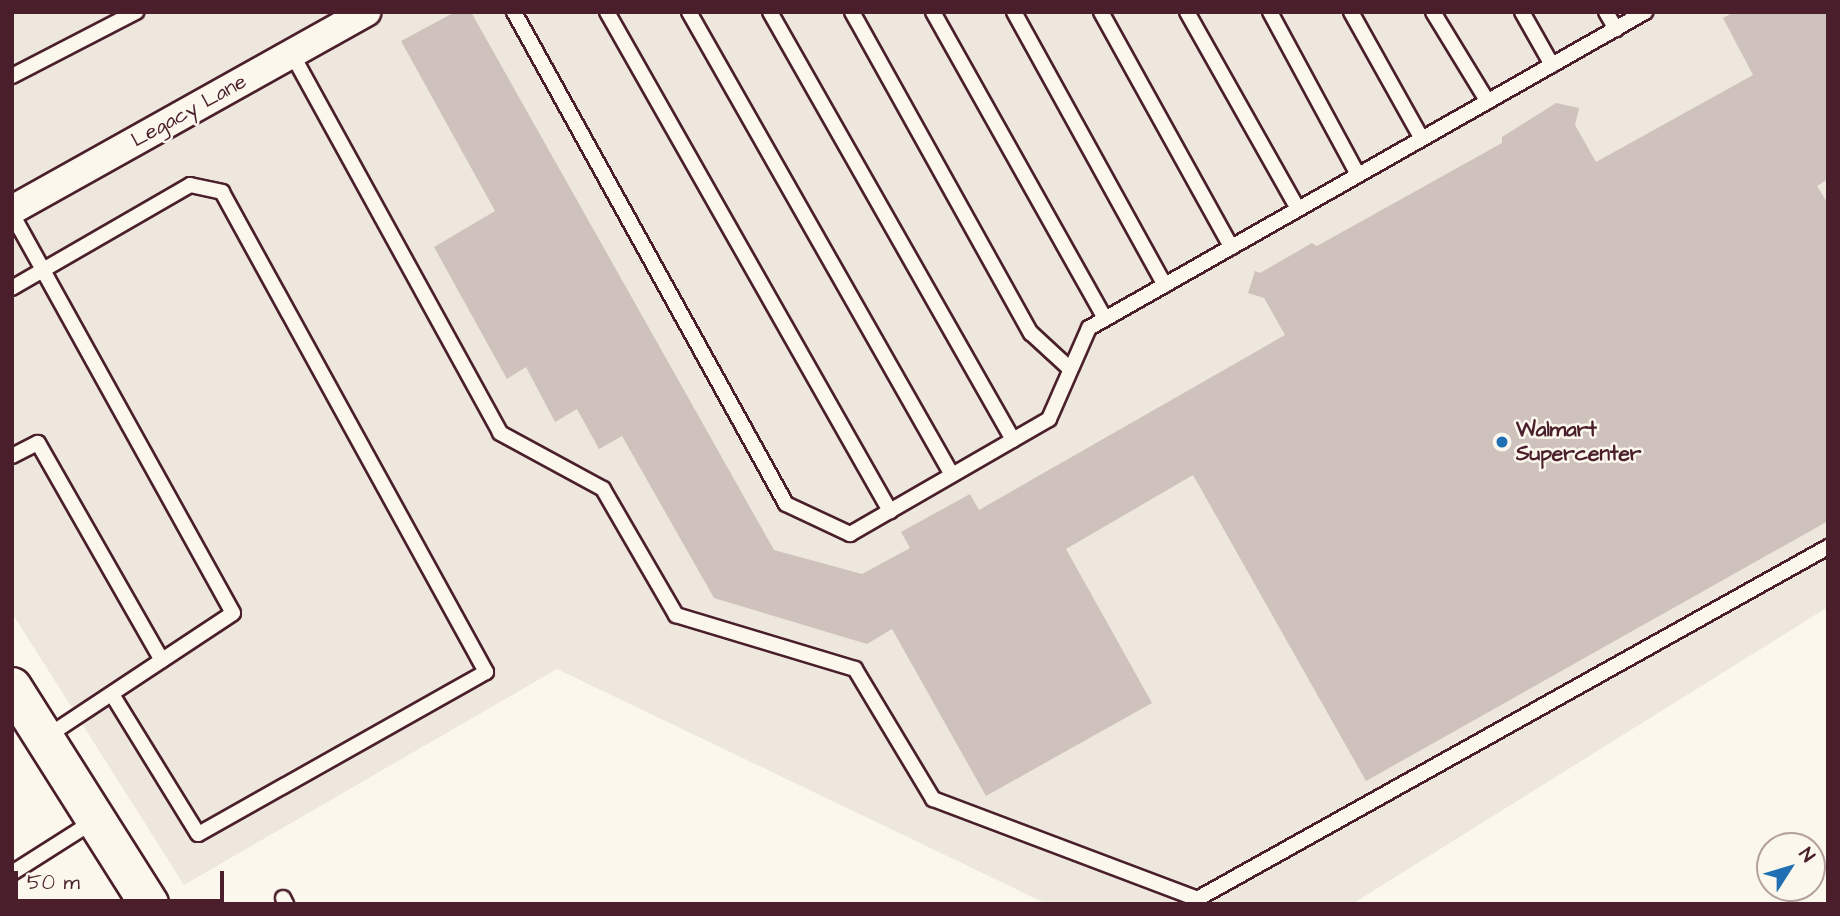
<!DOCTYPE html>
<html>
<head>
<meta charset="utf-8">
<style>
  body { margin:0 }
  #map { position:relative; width:1840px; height:916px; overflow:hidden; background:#fbf7ec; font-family:"Architects Daughter",sans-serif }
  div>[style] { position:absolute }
  .built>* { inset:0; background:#eee7de }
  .building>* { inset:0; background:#cfc2bc }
  .roads { filter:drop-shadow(2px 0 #4a1f2b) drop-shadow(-2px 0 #4a1f2b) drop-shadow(0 2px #4a1f2b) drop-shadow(0 -2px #4a1f2b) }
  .lane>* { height:14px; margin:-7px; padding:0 7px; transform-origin:7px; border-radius:7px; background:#fbf7ec }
  .street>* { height:28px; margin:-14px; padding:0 14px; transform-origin:14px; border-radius:14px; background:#fbf7ec }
  .secondary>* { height:38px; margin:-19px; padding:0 19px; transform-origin:19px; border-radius:19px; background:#fbf7ec }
  .dots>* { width:19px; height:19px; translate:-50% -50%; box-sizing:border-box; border:4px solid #fbf7ec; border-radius:50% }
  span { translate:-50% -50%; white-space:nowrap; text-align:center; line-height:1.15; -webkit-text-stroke:5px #fbf7ec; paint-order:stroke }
  .street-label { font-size:21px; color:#4a1f2b }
  .poi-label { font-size:21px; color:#4a1f2b; font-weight:700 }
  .left { translate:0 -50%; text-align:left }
  .frame { position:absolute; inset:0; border:14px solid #4a1f2b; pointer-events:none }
  .north { position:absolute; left:1756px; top:832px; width:70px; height:70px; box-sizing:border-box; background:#fbf7ec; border:2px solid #b4a19f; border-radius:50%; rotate:53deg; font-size:19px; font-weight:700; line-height:28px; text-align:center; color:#4a1f2b }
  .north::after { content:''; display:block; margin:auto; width:24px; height:32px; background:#1f6fb2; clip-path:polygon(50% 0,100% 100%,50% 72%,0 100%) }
  .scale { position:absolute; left:14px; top:871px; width:210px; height:32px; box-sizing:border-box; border:4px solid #4a1f2b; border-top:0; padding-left:9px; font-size:21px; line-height:24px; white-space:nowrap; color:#4a1f2b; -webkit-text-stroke:5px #fbf7ec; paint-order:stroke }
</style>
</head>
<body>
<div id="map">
  <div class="built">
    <div style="clip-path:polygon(12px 12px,1828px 12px,1828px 607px,1352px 904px,1047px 904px,557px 669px,184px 885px,12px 613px)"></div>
  </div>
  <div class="building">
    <div style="clip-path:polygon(455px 12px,471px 12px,774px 550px,862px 574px,910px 548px,901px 532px,970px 494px,979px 510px,1285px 335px,1264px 298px,1248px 293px,1255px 271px,1260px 273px,1312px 243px,1317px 246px,1502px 143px,1502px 137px,1556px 103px,1579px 108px,1575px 125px,1596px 162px,1753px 75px,1723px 18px,1734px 12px,1828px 12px,1828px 179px,1817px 186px,1828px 204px,1828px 521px,1366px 781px,1193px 475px,1066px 549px,1152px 703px,986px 796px,892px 629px,867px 644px,714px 598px,622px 436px,599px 449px,577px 409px,555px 422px,526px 367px,507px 379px,434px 247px,495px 211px,401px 41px)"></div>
  </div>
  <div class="roads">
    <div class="lane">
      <div style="left:514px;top:12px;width:562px;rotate:61.06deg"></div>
      <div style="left:786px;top:504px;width:71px;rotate:25.1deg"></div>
      <div style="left:850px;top:534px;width:230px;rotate:-30deg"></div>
      <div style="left:1049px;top:419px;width:99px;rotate:-66.3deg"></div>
      <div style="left:1089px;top:328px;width:640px;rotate:-29.61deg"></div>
      <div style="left:607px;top:12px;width:574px;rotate:60.44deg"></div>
      <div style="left:689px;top:12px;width:532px;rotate:60.4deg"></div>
      <div style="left:770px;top:12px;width:492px;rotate:60.4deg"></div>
      <div style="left:852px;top:12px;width:368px;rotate:60.9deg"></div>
      <div style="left:1031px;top:333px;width:53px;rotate:42.7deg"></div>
      <div style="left:933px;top:12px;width:351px;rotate:60.7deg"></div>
      <div style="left:1014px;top:12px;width:312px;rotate:61.1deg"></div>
      <div style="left:1101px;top:12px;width:269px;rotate:61deg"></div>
      <div style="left:1187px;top:12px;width:226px;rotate:60.6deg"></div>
      <div style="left:1270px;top:12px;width:185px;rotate:61.6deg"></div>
      <div style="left:1351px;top:12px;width:145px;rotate:60.8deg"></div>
      <div style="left:1433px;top:12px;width:105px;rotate:58.6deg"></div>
      <div style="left:1522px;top:12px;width:61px;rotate:60.5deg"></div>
      <div style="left:1606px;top:12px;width:20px;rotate:60deg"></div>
      <div style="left:292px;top:54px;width:432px;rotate:61.2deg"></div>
      <div style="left:500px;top:433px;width:117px;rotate:28.5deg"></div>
      <div style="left:603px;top:489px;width:146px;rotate:59.9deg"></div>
      <div style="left:676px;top:615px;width:187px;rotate:16.8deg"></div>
      <div style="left:855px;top:669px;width:152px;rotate:59deg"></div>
      <div style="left:933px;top:799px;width:282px;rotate:20.7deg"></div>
      <div style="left:1197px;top:899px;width:723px;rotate:-29.15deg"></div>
      <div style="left:12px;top:76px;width:140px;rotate:-27.3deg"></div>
      <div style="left:12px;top:214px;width:64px;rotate:61deg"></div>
      <div style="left:43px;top:270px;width:36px;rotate:150deg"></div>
      <div style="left:12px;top:456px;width:29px;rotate:-27deg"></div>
      <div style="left:38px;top:443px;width:250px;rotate:60.3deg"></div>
      <div style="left:46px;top:737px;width:224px;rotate:-33.5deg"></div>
      <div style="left:233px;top:613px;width:392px;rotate:-119deg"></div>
      <div style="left:43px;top:270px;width:170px;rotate:-30deg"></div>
      <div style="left:190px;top:185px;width:33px;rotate:12deg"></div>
      <div style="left:222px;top:192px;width:548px;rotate:61.19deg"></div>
      <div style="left:486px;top:672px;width:330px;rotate:150.6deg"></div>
      <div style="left:198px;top:834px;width:164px;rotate:-121.6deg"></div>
      <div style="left:12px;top:873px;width:97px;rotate:-32.4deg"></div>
      <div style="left:283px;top:898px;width:7px;rotate:63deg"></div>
    </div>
    <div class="street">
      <div style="left:12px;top:210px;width:406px;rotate:-29.2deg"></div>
    </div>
    <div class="secondary">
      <div style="left:12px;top:687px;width:257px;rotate:57.7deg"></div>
    </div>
  </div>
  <div class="dots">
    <div style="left:1502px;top:442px;background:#1f6fb2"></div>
  </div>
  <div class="street-label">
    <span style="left:189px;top:111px;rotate:-29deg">Legacy Lane</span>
  </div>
  <div class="poi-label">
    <span class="left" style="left:1516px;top:442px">Walmart<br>Supercenter</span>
  </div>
  <div class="frame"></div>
  <div class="north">N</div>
  <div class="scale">50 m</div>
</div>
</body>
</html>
